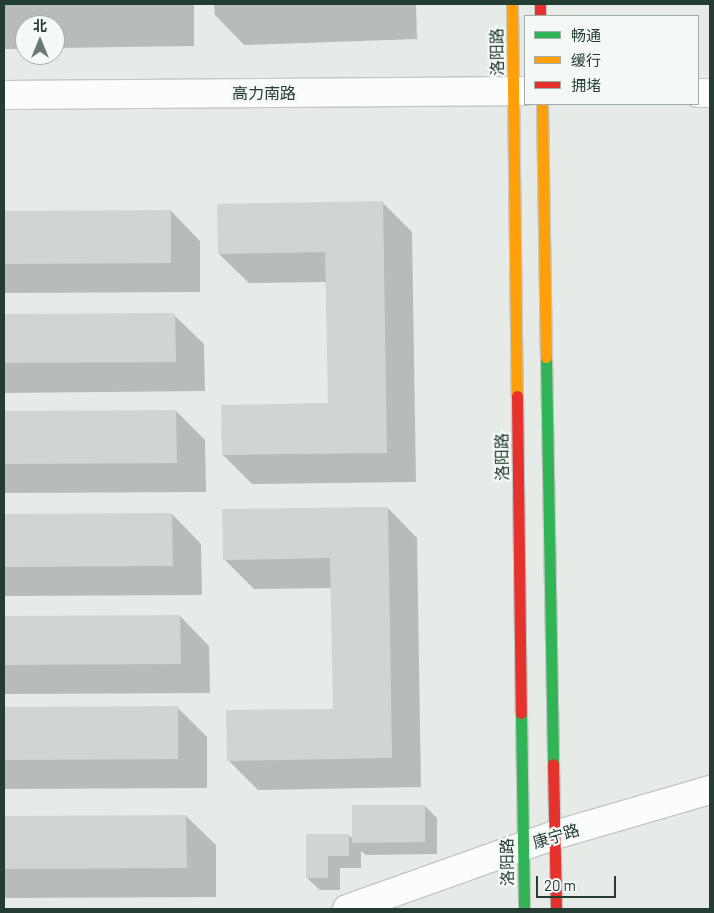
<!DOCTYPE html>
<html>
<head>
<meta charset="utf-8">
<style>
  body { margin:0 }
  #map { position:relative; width:714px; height:913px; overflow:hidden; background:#e6ebe8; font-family:Barlow,"Noto Sans SC",sans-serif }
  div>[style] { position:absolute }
  .shadow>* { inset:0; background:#0003 }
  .building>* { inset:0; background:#d0d4d2 }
  .roads { filter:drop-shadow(1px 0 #c3c8c5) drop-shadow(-1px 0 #c3c8c5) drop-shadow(0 1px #c3c8c5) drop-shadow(0 -1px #c3c8c5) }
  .street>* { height:28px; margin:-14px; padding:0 14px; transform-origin:14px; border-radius:14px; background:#fbfcfc }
  .fast>* { height:11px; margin:-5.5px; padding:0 5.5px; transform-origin:5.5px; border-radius:5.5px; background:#30b455 }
  .slow>* { height:11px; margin:-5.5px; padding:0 5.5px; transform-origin:5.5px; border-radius:5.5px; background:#ff9f0a }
  .jam>* { height:11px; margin:-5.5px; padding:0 5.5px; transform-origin:5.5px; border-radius:5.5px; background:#e5322d }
  span { translate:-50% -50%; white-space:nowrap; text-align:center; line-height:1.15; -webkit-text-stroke:4.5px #f4f9f6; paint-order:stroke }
  .street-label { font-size:16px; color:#243d33 }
  .frame { position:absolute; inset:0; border:5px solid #243d33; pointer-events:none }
  .legend { position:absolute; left:524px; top:15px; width:175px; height:90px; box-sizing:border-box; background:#f4f9f6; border:1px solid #a1aea8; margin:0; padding:6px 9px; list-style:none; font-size:15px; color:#243d33 }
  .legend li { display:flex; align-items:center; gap:10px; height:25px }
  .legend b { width:25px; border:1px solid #a1aea8 }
  .north { position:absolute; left:15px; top:15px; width:50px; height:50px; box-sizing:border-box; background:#f4f9f6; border:1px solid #a1aea8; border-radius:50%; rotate:0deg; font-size:14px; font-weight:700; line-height:20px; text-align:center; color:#243d33 }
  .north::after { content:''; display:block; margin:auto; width:18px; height:22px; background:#687a72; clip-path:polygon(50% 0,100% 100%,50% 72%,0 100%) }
  .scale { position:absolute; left:536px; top:876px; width:80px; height:22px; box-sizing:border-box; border:2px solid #243d33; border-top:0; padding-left:6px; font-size:15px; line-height:18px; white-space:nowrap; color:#243d33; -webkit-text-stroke:4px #f4f9f6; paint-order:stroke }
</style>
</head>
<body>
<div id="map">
  <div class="shadow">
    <div style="clip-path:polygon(4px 4px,194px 4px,194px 46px,55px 48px,55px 25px,25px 25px,25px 49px,4px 49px)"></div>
    <div style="clip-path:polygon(214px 4px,416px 4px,417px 39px,244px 45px,215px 15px)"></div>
    <div style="clip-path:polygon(382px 202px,412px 232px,416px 482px,252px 484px,223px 455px,329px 405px,327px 282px,249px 283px,219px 254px)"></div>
    <div style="clip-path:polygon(171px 211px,200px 241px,200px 292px,4px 293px,4px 212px)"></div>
    <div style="clip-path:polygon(174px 315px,204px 344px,205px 391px,4px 393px,4px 316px)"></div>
    <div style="clip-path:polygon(176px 411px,205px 440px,206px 492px,4px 493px,4px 412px)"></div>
    <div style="clip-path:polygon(388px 508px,417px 538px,421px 787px,258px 790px,228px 760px,334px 710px,332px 588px,254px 589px,224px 559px)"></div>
    <div style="clip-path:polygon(172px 514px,201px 544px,202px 595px,4px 596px,4px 515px)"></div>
    <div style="clip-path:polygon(180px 616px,209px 646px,210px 693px,4px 694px,4px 617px)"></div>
    <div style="clip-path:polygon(177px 707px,207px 737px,207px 788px,4px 789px,4px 708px)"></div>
    <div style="clip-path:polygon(425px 806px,437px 818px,437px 854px,366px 855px,361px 851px,361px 868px,340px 868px,340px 890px,320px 890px,307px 878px,307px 835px,349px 835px,353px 839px)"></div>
    <div style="clip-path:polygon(186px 816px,216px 845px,216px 897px,4px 898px,4px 817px)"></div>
  </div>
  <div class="building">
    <div style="clip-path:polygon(383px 201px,387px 453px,222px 455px,221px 405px,328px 403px,325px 252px,218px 254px,217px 204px)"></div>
    <div style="clip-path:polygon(171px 210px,171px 263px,4px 264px,4px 211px)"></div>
    <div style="clip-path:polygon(175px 313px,176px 362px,4px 363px,4px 314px)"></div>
    <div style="clip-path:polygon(176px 410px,177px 463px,4px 464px,4px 411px)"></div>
    <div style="clip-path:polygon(388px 507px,392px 758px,227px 761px,226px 710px,333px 709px,330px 558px,223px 560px,222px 509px)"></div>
    <div style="clip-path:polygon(172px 513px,173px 566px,4px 567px,4px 514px)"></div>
    <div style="clip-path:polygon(180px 615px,181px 664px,4px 665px,4px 616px)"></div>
    <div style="clip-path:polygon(178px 706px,178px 759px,4px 760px,4px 707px)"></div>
    <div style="clip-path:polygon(352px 805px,425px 805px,425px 842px,352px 843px)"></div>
    <div style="clip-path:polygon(186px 815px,187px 868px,4px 869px,4px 816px)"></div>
    <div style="clip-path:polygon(306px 834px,349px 834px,349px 856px,328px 856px,328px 878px,306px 878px)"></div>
  </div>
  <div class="roads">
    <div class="street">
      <div style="left:698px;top:93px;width:12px"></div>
      <div style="left:4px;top:95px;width:521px;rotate:-0.44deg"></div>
      <div style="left:347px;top:909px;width:221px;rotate:-19.6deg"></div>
      <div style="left:555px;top:835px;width:161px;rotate:-16.2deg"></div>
    </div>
    <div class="fast">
      <div style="left:546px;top:357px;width:407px;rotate:89deg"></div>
      <div style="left:521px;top:713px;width:196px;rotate:89.1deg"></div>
    </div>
    <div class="slow">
      <div style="left:512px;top:4px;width:392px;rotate:89.3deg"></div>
      <div style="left:542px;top:104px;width:253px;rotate:89.1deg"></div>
    </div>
    <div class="jam">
      <div style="left:540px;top:4px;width:12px;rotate:90deg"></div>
      <div style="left:517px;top:396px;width:317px;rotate:89.3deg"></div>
      <div style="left:553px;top:764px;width:145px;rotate:88.8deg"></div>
    </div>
  </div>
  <div class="street-label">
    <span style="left:497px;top:52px;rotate:-91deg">洛阳路</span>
    <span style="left:264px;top:93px">高力南路</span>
    <span style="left:502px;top:457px;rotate:-91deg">洛阳路</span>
    <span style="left:556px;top:836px;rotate:-17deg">康宁路</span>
    <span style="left:507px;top:862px;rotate:-91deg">洛阳路</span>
  </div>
  <div class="frame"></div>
  <ul class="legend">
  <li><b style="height:6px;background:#30b455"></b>畅通</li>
  <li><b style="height:6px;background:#ff9f0a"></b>缓行</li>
  <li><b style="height:6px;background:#e5322d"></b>拥堵</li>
  </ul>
  <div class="north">北</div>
  <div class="scale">20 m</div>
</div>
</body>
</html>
